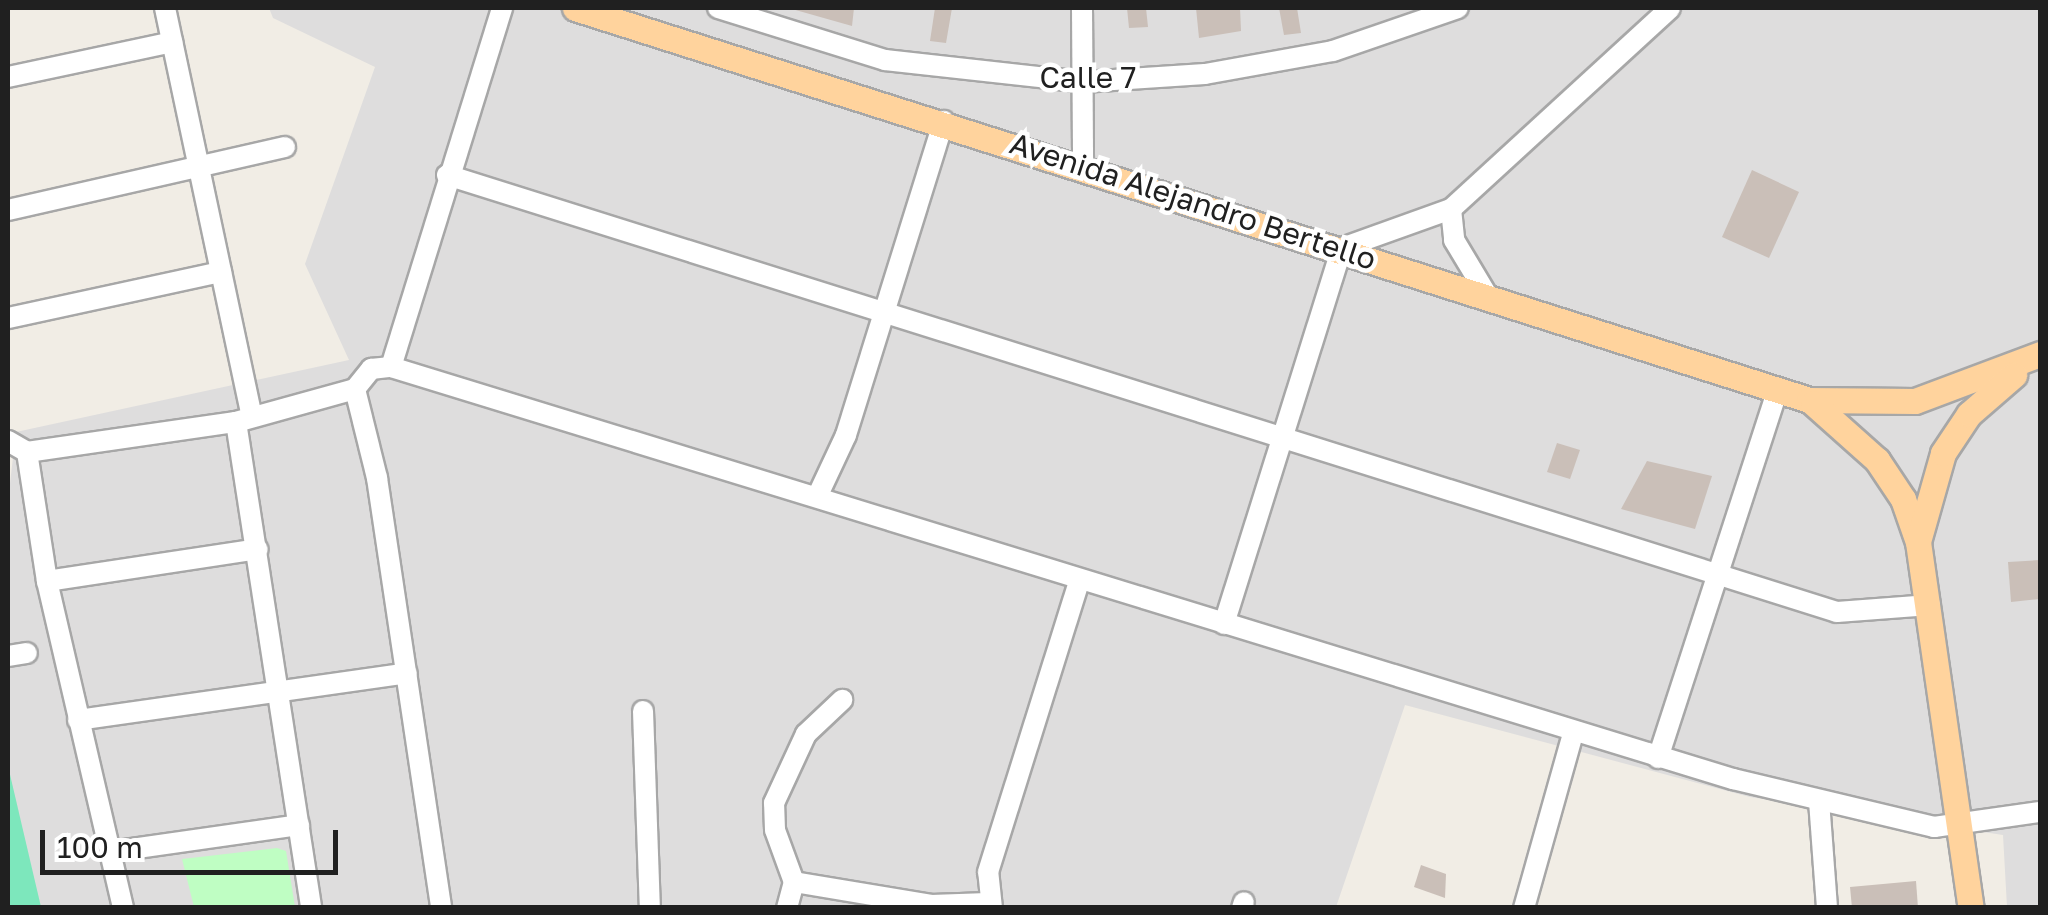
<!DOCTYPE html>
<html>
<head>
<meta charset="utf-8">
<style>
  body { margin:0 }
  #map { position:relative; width:2048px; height:915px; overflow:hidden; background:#f1ede5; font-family:"Golos Text",sans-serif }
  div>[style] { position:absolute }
  .residential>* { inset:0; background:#dedddd }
  .park>* { inset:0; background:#bffec3 }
  .pitch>* { inset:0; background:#7de7bc }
  .building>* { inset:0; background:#cabfb8 }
  .roads { filter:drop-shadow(2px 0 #a7a7a7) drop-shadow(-2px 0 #a7a7a7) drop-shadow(0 2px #a7a7a7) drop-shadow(0 -2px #a7a7a7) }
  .minor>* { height:20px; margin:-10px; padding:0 10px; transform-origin:10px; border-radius:10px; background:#fff }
  .major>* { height:25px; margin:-12.5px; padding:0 12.5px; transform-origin:12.5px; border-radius:12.5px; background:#ffd39d }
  span { translate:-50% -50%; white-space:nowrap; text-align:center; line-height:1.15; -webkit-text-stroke:9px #fff; paint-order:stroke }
  .street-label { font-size:30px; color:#202020 }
  .frame { position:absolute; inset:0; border:10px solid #202020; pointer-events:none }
  .scale { position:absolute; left:40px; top:830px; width:298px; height:45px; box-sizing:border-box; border:5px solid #202020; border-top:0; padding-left:12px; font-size:30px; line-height:35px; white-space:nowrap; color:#202020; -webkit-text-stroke:8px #fff; paint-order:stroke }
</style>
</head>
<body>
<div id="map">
  <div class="residential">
    <div style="clip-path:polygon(269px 8px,2040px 8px,2040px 907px,2007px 907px,2003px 835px,1750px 797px,1405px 705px,1336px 907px,8px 908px,8px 500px,16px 432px,349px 360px,305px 264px,375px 67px,273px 18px)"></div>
  </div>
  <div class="park">
    <div style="clip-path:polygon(277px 848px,286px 851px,295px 907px,194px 907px,182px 859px)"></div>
  </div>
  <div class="pitch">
    <div style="clip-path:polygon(8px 766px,41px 907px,8px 907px)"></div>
  </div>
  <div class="building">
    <div style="clip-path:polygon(854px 8px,852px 26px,792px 9px,793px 8px)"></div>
    <div style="clip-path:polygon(935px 8px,952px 8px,946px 43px,930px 41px)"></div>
    <div style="clip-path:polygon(1127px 8px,1146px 8px,1148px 27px,1129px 28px)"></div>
    <div style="clip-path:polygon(1196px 8px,1240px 8px,1241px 31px,1199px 38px)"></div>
    <div style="clip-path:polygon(1279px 8px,1297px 8px,1301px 33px,1284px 35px)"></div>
    <div style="clip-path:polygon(1752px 170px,1799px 192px,1769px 258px,1722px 237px)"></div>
    <div style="clip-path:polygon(1557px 443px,1580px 450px,1570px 479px,1547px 472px)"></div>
    <div style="clip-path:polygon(1647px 461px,1712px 476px,1695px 529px,1621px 509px)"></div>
    <div style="clip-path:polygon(2040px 560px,2040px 599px,2011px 602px,2008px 562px)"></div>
    <div style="clip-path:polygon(1421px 865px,1446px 874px,1445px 898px,1414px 887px)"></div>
    <div style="clip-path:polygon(1916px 881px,1918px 908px,1852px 908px,1850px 887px)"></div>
  </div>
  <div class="roads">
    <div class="minor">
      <div style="left:165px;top:8px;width:418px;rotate:78deg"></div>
      <div style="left:718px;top:8px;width:175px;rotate:17.3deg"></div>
      <div style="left:885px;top:60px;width:199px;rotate:6.3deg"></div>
      <div style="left:1083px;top:82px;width:122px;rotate:-3.8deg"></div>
      <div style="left:1205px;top:74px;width:130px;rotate:-10.2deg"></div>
      <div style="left:1333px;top:51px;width:132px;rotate:-19deg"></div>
      <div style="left:1082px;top:8px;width:160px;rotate:89.6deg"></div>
      <div style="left:8px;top:77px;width:168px;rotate:-12deg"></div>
      <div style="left:447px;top:175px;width:1457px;rotate:17.45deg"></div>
      <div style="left:1837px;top:612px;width:93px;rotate:-4.3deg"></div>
      <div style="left:1451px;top:209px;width:31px;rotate:84deg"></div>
      <div style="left:1454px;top:240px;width:64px;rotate:59deg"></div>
      <div style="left:8px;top:210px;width:284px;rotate:-12.8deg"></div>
      <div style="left:8px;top:318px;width:218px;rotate:-12.2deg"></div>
      <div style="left:391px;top:367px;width:376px;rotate:-72.8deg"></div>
      <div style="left:355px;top:389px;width:92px;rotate:76.1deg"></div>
      <div style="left:377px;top:478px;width:435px;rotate:81.5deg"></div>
      <div style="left:236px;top:422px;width:492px;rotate:81.2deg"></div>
      <div style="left:8px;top:441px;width:22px;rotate:30deg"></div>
      <div style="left:27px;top:452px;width:211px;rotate:-8.2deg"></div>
      <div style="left:236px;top:422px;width:123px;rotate:-15.5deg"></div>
      <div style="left:355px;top:389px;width:26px;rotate:-51deg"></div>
      <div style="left:371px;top:369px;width:20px;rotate:-6deg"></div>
      <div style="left:391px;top:367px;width:1404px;rotate:17.07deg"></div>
      <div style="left:1733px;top:779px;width:207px;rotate:13.4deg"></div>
      <div style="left:1934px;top:827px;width:107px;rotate:-8.1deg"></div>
      <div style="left:27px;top:452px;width:131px;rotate:81.2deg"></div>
      <div style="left:47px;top:581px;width:336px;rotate:76.9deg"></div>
      <div style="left:817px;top:497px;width:68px;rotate:-64.9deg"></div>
      <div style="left:846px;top:435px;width:329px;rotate:-72.7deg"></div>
      <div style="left:47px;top:581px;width:213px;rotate:-8.6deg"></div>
      <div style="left:1224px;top:624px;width:394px;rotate:-72.6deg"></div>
      <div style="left:1342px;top:248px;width:116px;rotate:-19.7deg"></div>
      <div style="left:1451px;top:209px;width:297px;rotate:-42.5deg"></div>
      <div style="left:8px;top:656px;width:19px;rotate:-9deg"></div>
      <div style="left:643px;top:711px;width:197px;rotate:88deg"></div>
      <div style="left:78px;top:720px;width:332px;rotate:-8.1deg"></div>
      <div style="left:1658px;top:758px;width:388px;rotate:-72deg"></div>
      <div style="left:1819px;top:801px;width:107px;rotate:85.7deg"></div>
      <div style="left:110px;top:852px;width:191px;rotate:-8.1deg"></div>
      <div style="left:794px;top:882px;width:139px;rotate:9.5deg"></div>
      <div style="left:931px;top:905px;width:57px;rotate:-2deg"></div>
      <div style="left:787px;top:908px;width:27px;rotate:-75deg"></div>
      <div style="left:794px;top:882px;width:55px;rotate:-110.1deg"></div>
      <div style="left:775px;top:830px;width:27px;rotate:-92deg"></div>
      <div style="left:774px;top:803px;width:76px;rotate:-65.1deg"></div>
      <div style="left:806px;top:734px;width:50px;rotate:-43.4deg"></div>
      <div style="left:992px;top:908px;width:36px;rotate:-96deg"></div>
      <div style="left:988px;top:872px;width:305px;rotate:-72.6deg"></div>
      <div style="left:1242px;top:908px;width:6px;rotate:-72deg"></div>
      <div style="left:1524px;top:908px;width:181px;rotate:-74.3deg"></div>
    </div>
    <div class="major">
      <div style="left:575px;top:8px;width:1295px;rotate:17.62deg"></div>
      <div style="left:1809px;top:400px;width:106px;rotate:0.5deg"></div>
      <div style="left:1915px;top:401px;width:134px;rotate:-20.6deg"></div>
      <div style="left:1813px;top:403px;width:86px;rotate:41.7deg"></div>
      <div style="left:1877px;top:460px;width:47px;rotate:56.3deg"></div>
      <div style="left:1903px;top:499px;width:46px;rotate:70.8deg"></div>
      <div style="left:1918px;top:542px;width:370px;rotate:81.8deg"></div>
      <div style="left:1919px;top:538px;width:88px;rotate:-74.2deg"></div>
      <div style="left:1943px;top:453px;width:47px;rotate:-56.3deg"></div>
      <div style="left:1969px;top:414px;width:60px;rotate:-40.9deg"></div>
    </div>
  </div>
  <div class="street-label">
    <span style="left:1088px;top:77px">Calle 7</span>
    <span style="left:1193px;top:201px;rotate:18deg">Avenida Alejandro Bertello</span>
  </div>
  <div class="frame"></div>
  <div class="scale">100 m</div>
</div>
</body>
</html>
